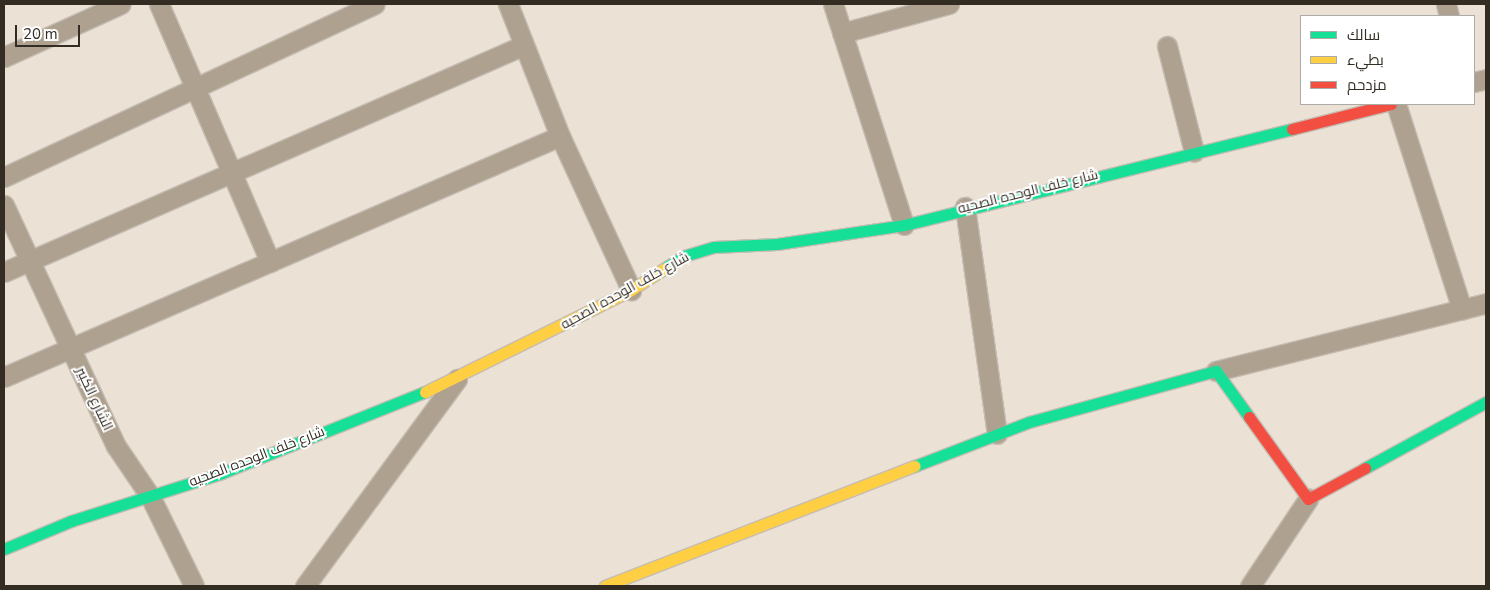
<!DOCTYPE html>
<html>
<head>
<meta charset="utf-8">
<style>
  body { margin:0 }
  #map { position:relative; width:1490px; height:590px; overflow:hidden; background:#ebe1d5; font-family:"Nunito Sans",Cairo,sans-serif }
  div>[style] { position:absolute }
  .roads { filter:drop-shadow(1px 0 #c5bdb3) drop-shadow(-1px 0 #c5bdb3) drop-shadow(0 1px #c5bdb3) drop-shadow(0 -1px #c5bdb3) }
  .street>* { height:19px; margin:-9.5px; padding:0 9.5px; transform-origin:9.5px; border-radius:9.5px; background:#afa190 }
  .fast>* { height:11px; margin:-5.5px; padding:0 5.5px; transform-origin:5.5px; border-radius:5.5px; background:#16e098 }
  .slow>* { height:11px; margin:-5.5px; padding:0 5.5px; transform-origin:5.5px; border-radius:5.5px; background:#ffcf43 }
  .jam>* { height:11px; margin:-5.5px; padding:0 5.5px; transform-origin:5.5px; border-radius:5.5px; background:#f24e42 }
  span { translate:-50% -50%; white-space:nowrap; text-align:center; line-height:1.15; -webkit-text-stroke:4px #fff; paint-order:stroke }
  .street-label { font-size:14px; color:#332c23 }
  .frame { position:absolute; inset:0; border:5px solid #332c23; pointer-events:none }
  .legend { position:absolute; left:1300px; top:15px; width:175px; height:90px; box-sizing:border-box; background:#fff; border:1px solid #adaba7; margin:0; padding:6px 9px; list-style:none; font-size:15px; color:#332c23 }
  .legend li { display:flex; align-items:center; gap:10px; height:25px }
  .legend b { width:25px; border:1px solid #adaba7 }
  .scale { position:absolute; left:15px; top:25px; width:65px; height:22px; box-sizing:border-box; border:2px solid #332c23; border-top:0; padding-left:6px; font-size:15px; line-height:18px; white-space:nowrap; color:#332c23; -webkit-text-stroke:4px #fff; paint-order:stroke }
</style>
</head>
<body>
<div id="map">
  <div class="roads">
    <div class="street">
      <div style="left:159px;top:4px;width:281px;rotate:66.7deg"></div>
      <div style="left:508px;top:4px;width:142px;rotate:68.5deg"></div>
      <div style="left:560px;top:136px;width:170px;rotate:65.2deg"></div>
      <div style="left:833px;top:4px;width:232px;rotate:72.2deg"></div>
      <div style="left:1446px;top:4px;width:12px;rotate:76deg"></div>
      <div style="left:842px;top:33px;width:111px;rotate:-15.2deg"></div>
      <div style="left:1167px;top:46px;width:109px;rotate:75.7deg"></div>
      <div style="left:4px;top:57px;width:128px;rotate:-24.4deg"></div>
      <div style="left:1474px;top:82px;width:12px;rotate:-14deg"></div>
      <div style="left:1396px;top:104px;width:216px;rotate:72.2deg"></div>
      <div style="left:4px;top:177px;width:409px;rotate:-25deg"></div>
      <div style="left:4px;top:205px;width:266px;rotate:65.1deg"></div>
      <div style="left:116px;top:446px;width:60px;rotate:55.8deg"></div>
      <div style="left:150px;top:496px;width:100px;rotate:63.9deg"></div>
      <div style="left:965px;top:207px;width:229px;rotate:82deg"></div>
      <div style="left:4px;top:272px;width:567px;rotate:-23.58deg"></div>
      <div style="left:1216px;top:371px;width:278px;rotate:-14.1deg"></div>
      <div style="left:4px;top:377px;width:606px;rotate:-23.43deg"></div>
      <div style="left:305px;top:586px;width:257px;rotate:-53.7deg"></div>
      <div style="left:1250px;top:586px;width:105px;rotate:-56.3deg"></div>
    </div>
    <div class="fast">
      <div style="left:665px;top:268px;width:22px;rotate:-32deg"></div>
      <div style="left:684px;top:256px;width:31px;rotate:-17deg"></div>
      <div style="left:714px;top:247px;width:63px;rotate:-2.7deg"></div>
      <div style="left:777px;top:244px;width:128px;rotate:-8.5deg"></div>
      <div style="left:904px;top:225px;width:400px;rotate:-13.9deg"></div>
      <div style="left:915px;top:466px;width:122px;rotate:-21.1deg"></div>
      <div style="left:1029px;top:422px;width:194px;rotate:-15.3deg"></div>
      <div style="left:1216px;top:371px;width:57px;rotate:54.3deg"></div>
      <div style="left:1365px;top:468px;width:138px;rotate:-28.6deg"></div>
      <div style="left:4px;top:549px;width:73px;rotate:-22.7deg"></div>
      <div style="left:71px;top:521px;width:158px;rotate:-17.6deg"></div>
      <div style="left:222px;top:473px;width:219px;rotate:-21.8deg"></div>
    </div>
    <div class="slow">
      <div style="left:425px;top:392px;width:230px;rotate:-26.3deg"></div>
      <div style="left:631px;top:290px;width:40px;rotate:-32.9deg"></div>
      <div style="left:605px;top:586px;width:332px;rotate:-21.2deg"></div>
    </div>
    <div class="jam">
      <div style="left:1292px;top:129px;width:102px;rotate:-14.2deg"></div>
      <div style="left:1249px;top:417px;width:101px;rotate:54.3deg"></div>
      <div style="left:1308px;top:499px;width:65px;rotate:-28.5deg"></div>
    </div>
  </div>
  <div class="street-label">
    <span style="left:1028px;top:192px;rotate:-14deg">شارع خلف الوحده الصحيه</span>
    <span style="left:625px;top:291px;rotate:-29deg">شارع خلف الوحده الصحيه</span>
    <span style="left:94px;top:399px;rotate:65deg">الشارع الكبير</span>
    <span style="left:257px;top:457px;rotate:-21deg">شارع خلف الوحده الصحيه</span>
  </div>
  <div class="frame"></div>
  <ul class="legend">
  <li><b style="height:6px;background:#16e098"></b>سالك</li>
  <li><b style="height:6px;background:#ffcf43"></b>بطيء</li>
  <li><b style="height:6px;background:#f24e42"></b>مزدحم</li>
  </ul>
  <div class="scale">20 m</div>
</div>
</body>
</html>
